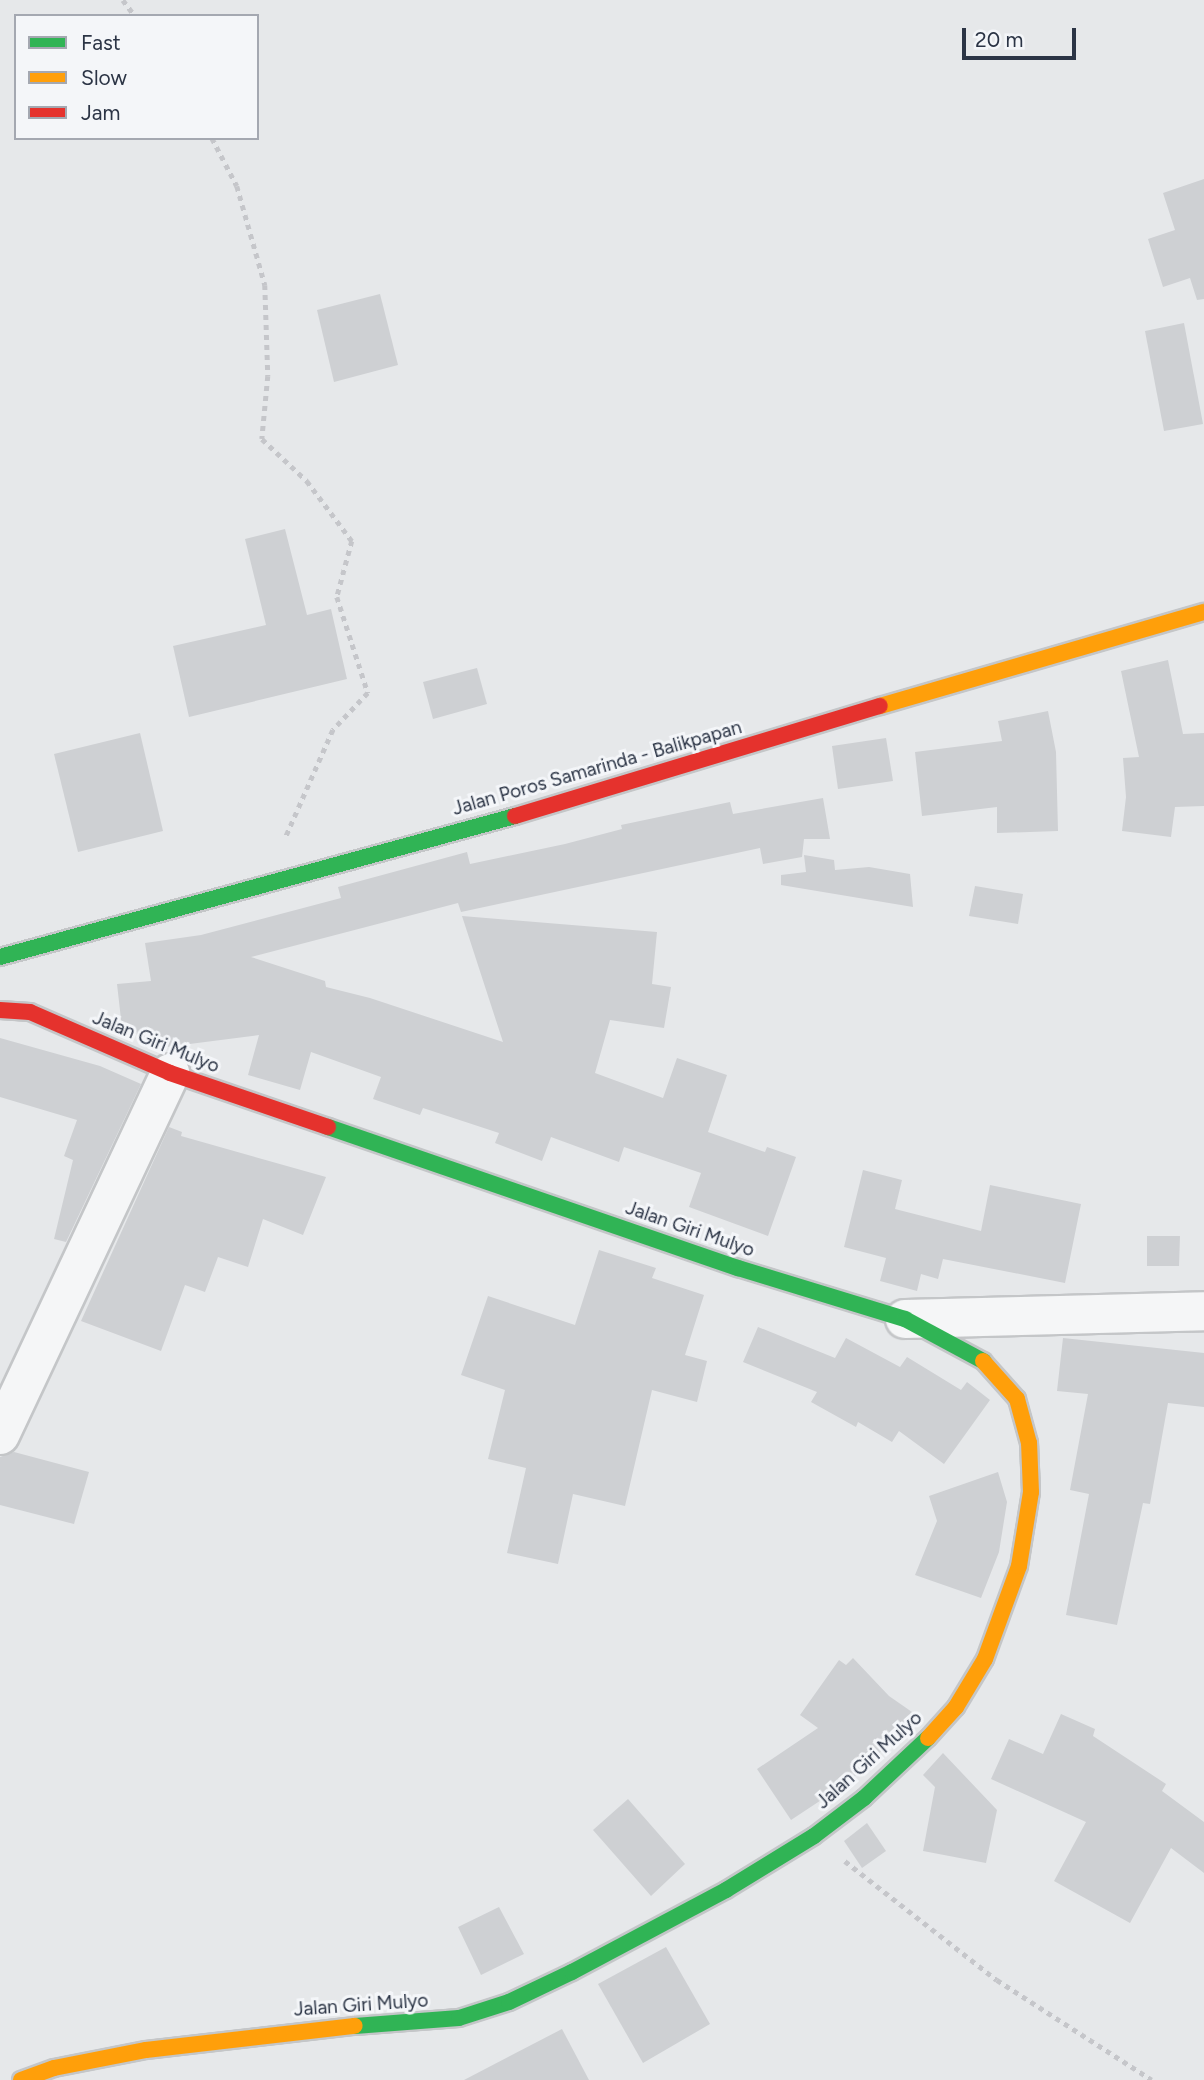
<!DOCTYPE html>
<html>
<head>
<meta charset="utf-8">
<style>
  body { margin:0 }
  #map { position:relative; width:1204px; height:2080px; overflow:hidden; background:#e6e8ea; font-family:Figtree,sans-serif }
  div>[style] { position:absolute }
  .building>* { inset:0; background:#ced0d3 }
  .path>* { height:4.5px; margin-top:-2.25px; transform-origin:0; background:repeating-linear-gradient(90deg,#c5c6ca 0 5px,transparent 0 10px) }
  .roads { filter:drop-shadow(2px 0 #c4c6c8) drop-shadow(-2px 0 #c4c6c8) drop-shadow(0 2px #c4c6c8) drop-shadow(0 -2px #c4c6c8) }
  .street>* { height:38px; margin:-19px; padding:0 19px; transform-origin:19px; border-radius:19px; background:#f5f6f7 }
  .fast>* { height:16px; margin:-8px; padding:0 8px; transform-origin:8px; border-radius:8px; background:#30b455 }
  .slow>* { height:16px; margin:-8px; padding:0 8px; transform-origin:8px; border-radius:8px; background:#ff9f0a }
  .jam>* { height:16px; margin:-8px; padding:0 8px; transform-origin:8px; border-radius:8px; background:#e5322d }
  span { translate:-50% -50%; white-space:nowrap; text-align:center; line-height:1.15; -webkit-text-stroke:6px #f4f6f9; paint-order:stroke }
  .street-label { font-size:19px; color:#2b3445 }
  .legend { position:absolute; left:14px; top:14px; width:245px; height:126px; box-sizing:border-box; background:#f4f6f9; border:2px solid #a4a8b1; margin:0; padding:9px 12px; list-style:none; font-size:21px; color:#2b3445 }
  .legend li { display:flex; align-items:center; gap:14px; height:35px }
  .legend b { width:35px; border:2px solid #a4a8b1 }
  .scale { position:absolute; left:962px; top:28px; width:114px; height:32px; box-sizing:border-box; border:4px solid #2b3445; border-top:0; padding-left:9px; font-size:21px; line-height:24px; white-space:nowrap; color:#2b3445; -webkit-text-stroke:5px #f4f6f9; paint-order:stroke }
</style>
</head>
<body>
<div id="map">
  <div class="building">
    <div style="clip-path:polygon(1204px 179px,1204px 299px,1197px 300px,1190px 278px,1163px 287px,1148px 239px,1175px 230px,1163px 193px)"></div>
    <div style="clip-path:polygon(380px 294px,398px 365px,334px 382px,317px 310px)"></div>
    <div style="clip-path:polygon(1184px 323px,1203px 424px,1164px 431px,1145px 331px)"></div>
    <div style="clip-path:polygon(285px 529px,307px 615px,331px 609px,347px 679px,189px 717px,173px 646px,266px 625px,245px 539px)"></div>
    <div style="clip-path:polygon(1168px 660px,1183px 734px,1204px 733px,1204px 806px,1175px 807px,1171px 837px,1122px 831px,1126px 797px,1123px 758px,1139px 757px,1121px 671px)"></div>
    <div style="clip-path:polygon(477px 668px,487px 704px,433px 719px,423px 682px)"></div>
    <div style="clip-path:polygon(1048px 711px,1056px 752px,1058px 831px,997px 833px,997px 807px,922px 816px,915px 752px,1002px 741px,998px 721px)"></div>
    <div style="clip-path:polygon(140px 733px,163px 831px,78px 852px,54px 754px)"></div>
    <div style="clip-path:polygon(886px 738px,893px 781px,838px 789px,832px 746px)"></div>
    <div style="clip-path:polygon(823px 798px,830px 839px,804px 839px,802px 857px,763px 864px,760px 848px,461px 912px,458px 903px,251px 957px,325px 981px,326px 987px,370px 998px,503px 1042px,462px 916px,657px 932px,652px 984px,671px 987px,664px 1028px,610px 1020px,595px 1073px,663px 1098px,677px 1058px,727px 1075px,708px 1132px,765px 1152px,767px 1147px,796px 1157px,768px 1236px,689px 1207px,701px 1173px,624px 1147px,619px 1162px,551px 1137px,542px 1161px,495px 1143px,499px 1133px,423px 1108px,420px 1115px,373px 1099px,381px 1077px,311px 1052px,300px 1090px,248px 1075px,259px 1035px,166px 1047px,122px 1028px,117px 984px,151px 981px,145px 943px,201px 935px,341px 898px,338px 887px,467px 852px,470px 864px,565px 844px,622px 829px,621px 825px,730px 802px,733px 814px)"></div>
    <div style="clip-path:polygon(804px 855px,834px 860px,835px 870px,869px 867px,910px 874px,913px 907px,781px 885px,781px 875px,806px 872px)"></div>
    <div style="clip-path:polygon(975px 886px,1023px 894px,1018px 924px,969px 916px)"></div>
    <div style="clip-path:polygon(0 1038px,100px 1066px,141px 1084px,66px 1242px,54px 1239px,73px 1160px,64px 1156px,77px 1120px,0 1097px)"></div>
    <div style="clip-path:polygon(169px 1127px,182px 1132px,181px 1136px,326px 1177px,303px 1235px,263px 1219px,248px 1267px,218px 1257px,205px 1292px,185px 1285px,161px 1351px,81px 1321px)"></div>
    <div style="clip-path:polygon(863px 1170px,902px 1180px,895px 1209px,981px 1231px,990px 1185px,1081px 1204px,1065px 1283px,943px 1259px,938px 1279px,921px 1274px,917px 1291px,880px 1281px,886px 1258px,844px 1247px)"></div>
    <div style="clip-path:polygon(1147px 1236px,1180px 1236px,1179px 1266px,1147px 1266px)"></div>
    <div style="clip-path:polygon(599px 1250px,656px 1268px,652px 1278px,704px 1295px,685px 1355px,707px 1361px,697px 1402px,652px 1390px,625px 1506px,573px 1494px,558px 1564px,507px 1553px,526px 1468px,488px 1459px,505px 1390px,461px 1375px,488px 1296px,575px 1325px)"></div>
    <div style="clip-path:polygon(758px 1327px,835px 1358px,846px 1338px,900px 1367px,907px 1357px,961px 1390px,967px 1382px,990px 1400px,944px 1464px,899px 1431px,892px 1442px,858px 1422px,856px 1427px,811px 1402px,817px 1392px,743px 1362px)"></div>
    <div style="clip-path:polygon(1063px 1338px,1204px 1353px,1204px 1407px,1168px 1403px,1150px 1504px,1143px 1503px,1117px 1625px,1066px 1615px,1089px 1494px,1070px 1490px,1088px 1394px,1057px 1391px)"></div>
    <div style="clip-path:polygon(14px 1452px,89px 1472px,74px 1524px,0 1505px,0 1457px)"></div>
    <div style="clip-path:polygon(998px 1472px,1007px 1502px,999px 1552px,981px 1598px,915px 1575px,937px 1521px,929px 1496px)"></div>
    <div style="clip-path:polygon(853px 1658px,889px 1696px,912px 1712px,909px 1717px,913px 1721px,850px 1781px,791px 1820px,757px 1769px,818px 1728px,800px 1715px,839px 1660px,846px 1665px)"></div>
    <div style="clip-path:polygon(1061px 1714px,1095px 1729px,1093px 1736px,1166px 1784px,1162px 1791px,1204px 1822px,1204px 1873px,1171px 1848px,1130px 1923px,1054px 1881px,1086px 1822px,991px 1779px,1009px 1739px,1043px 1754px)"></div>
    <div style="clip-path:polygon(943px 1753px,997px 1810px,986px 1863px,923px 1851px,935px 1787px,923px 1775px)"></div>
    <div style="clip-path:polygon(628px 1799px,685px 1864px,651px 1896px,593px 1830px)"></div>
    <div style="clip-path:polygon(867px 1823px,886px 1851px,862px 1868px,844px 1841px)"></div>
    <div style="clip-path:polygon(499px 1907px,524px 1954px,481px 1975px,458px 1927px)"></div>
    <div style="clip-path:polygon(666px 1947px,710px 2024px,643px 2063px,598px 1984px)"></div>
    <div style="clip-path:polygon(562px 2029px,589px 2080px,464px 2080px)"></div>
  </div>
  <div class="path">
    <div style="left:123px;top:0;width:20px;rotate:53deg"></div>
    <div style="left:212px;top:138px;width:54px;rotate:62.5deg"></div>
    <div style="left:237px;top:186px;width:103px;rotate:74.2deg"></div>
    <div style="left:265px;top:285px;width:91px;rotate:88.1deg"></div>
    <div style="left:268px;top:376px;width:63px;rotate:95.4deg"></div>
    <div style="left:262px;top:439px;width:62px;rotate:43deg"></div>
    <div style="left:307px;top:481px;width:75px;rotate:53.1deg"></div>
    <div style="left:352px;top:541px;width:58px;rotate:105deg"></div>
    <div style="left:337px;top:597px;width:101px;rotate:72.1deg"></div>
    <div style="left:368px;top:693px;width:51px;rotate:133.4deg"></div>
    <div style="left:333px;top:730px;width:119px;rotate:113.8deg"></div>
    <div style="left:845px;top:1861px;width:193px;rotate:38.1deg"></div>
    <div style="left:997px;top:1980px;width:184px;rotate:32.8deg"></div>
  </div>
  <div class="roads">
    <div class="street">
      <div style="left:905px;top:1319px;width:299px;rotate:-1.5deg"></div>
      <div style="left:0;top:1435px;width:400px;rotate:-64.8deg"></div>
    </div>
    <div class="fast">
      <div style="left:0;top:957px;width:534px;rotate:-15.31deg"></div>
      <div style="left:328px;top:1127px;width:434px;rotate:19deg"></div>
      <div style="left:738px;top:1268px;width:175px;rotate:17deg"></div>
      <div style="left:905px;top:1319px;width:89px;rotate:28.3deg"></div>
      <div style="left:355px;top:2026px;width:104px;rotate:-4.4deg"></div>
      <div style="left:459px;top:2018px;width:52px;rotate:-17.7deg"></div>
      <div style="left:509px;top:2002px;width:70px;rotate:-25.5deg"></div>
      <div style="left:572px;top:1972px;width:174px;rotate:-28deg"></div>
      <div style="left:726px;top:1890px;width:103px;rotate:-31.5deg"></div>
      <div style="left:814px;top:1836px;width:63px;rotate:-37.2deg"></div>
      <div style="left:864px;top:1798px;width:88px;rotate:-43.2deg"></div>
    </div>
    <div class="slow">
      <div style="left:880px;top:706px;width:337px;rotate:-16.2deg"></div>
      <div style="left:928px;top:1738px;width:42px;rotate:-47.9deg"></div>
      <div style="left:956px;top:1707px;width:56px;rotate:-58.9deg"></div>
      <div style="left:985px;top:1659px;width:99px;rotate:-69.9deg"></div>
      <div style="left:1019px;top:1566px;width:75px;rotate:-80.8deg"></div>
      <div style="left:1031px;top:1492px;width:49px;rotate:-92.3deg"></div>
      <div style="left:1029px;top:1443px;width:46px;rotate:-105.3deg"></div>
      <div style="left:1017px;top:1399px;width:51px;rotate:-131.8deg"></div>
      <div style="left:21px;top:2080px;width:35px;rotate:-20deg"></div>
      <div style="left:54px;top:2068px;width:94px;rotate:-11.1deg"></div>
      <div style="left:146px;top:2050px;width:210px;rotate:-6.6deg"></div>
    </div>
    <div class="jam">
      <div style="left:515px;top:816px;width:381px;rotate:-16.8deg"></div>
      <div style="left:0;top:1010px;width:30px;rotate:4deg"></div>
      <div style="left:30px;top:1012px;width:153px;rotate:23.5deg"></div>
      <div style="left:170px;top:1073px;width:167px;rotate:18.9deg"></div>
    </div>
  </div>
  <div class="street-label">
    <span style="left:597px;top:768px;rotate:-16deg">Jalan Poros Samarinda - Balikpapan</span>
    <span style="left:156px;top:1042px;rotate:22deg">Jalan Giri Mulyo</span>
    <span style="left:690px;top:1229px;rotate:19deg">Jalan Giri Mulyo</span>
    <span style="left:869px;top:1760px;rotate:-42deg">Jalan Giri Mulyo</span>
    <span style="left:361px;top:2005px;rotate:-4deg">Jalan Giri Mulyo</span>
  </div>
  <ul class="legend">
  <li><b style="height:9px;background:#30b455"></b>Fast</li>
  <li><b style="height:9px;background:#ff9f0a"></b>Slow</li>
  <li><b style="height:9px;background:#e5322d"></b>Jam</li>
  </ul>
  <div class="scale">20 m</div>
</div>
</body>
</html>
